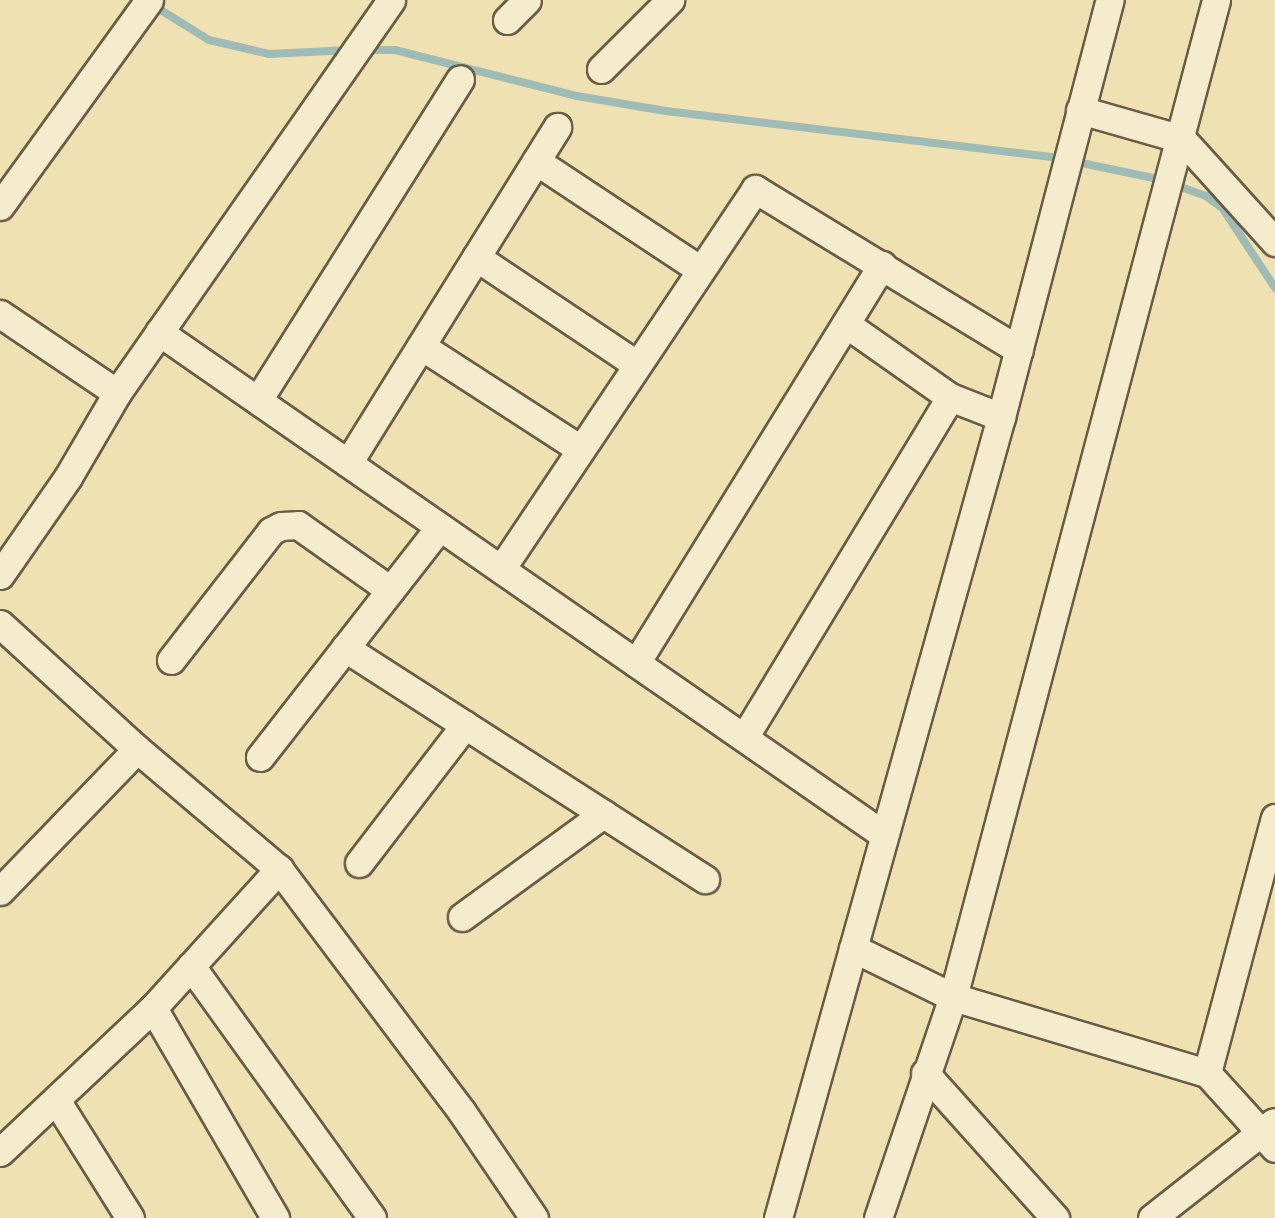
<!DOCTYPE html>
<html>
<head>
<meta charset="utf-8">
<style>
  body { margin:0 }
  #map { position:relative; width:1275px; height:1218px; overflow:hidden; background:#f0e1b2; font-family:"Libre Caslon Text",serif }
  div>[style] { position:absolute }
  .stream>* { height:8px; margin:-4px; padding:0 4px; transform-origin:4px; border-radius:4px; background:#9ebbb6 }
  .roads { filter:drop-shadow(2px 0 #695c46) drop-shadow(-2px 0 #695c46) drop-shadow(0 2px #695c46) drop-shadow(0 -2px #695c46) }
  .minor>* { height:27px; margin:-13.5px; padding:0 13.5px; transform-origin:13.5px; border-radius:13.5px; background:#f5eccd }
  span { translate:-50% -50%; white-space:nowrap; text-align:center; line-height:1.15; -webkit-text-stroke:6px #f5eccd; paint-order:stroke }
</style>
</head>
<body>
<div id="map">
  <div class="stream">
    <div style="left:151px;top:4px;width:68px;rotate:31.8deg"></div>
    <div style="left:209px;top:40px;width:62px;rotate:13.1deg"></div>
    <div style="left:269px;top:54px;width:81px;rotate:-2.8deg"></div>
    <div style="left:363px;top:50px;width:32px"></div>
    <div style="left:395px;top:50px;width:188px;rotate:14.2deg"></div>
    <div style="left:577px;top:96px;width:90px;rotate:9.6deg"></div>
    <div style="left:666px;top:111px;width:395px;rotate:6.8deg"></div>
    <div style="left:1058px;top:158px;width:102px;rotate:11.9deg"></div>
    <div style="left:1158px;top:179px;width:51px;rotate:19.5deg"></div>
    <div style="left:1206px;top:196px;width:21px;rotate:37deg"></div>
    <div style="left:1223px;top:209px;width:95px;rotate:56.6deg"></div>
  </div>
  <div class="roads">
    <div class="minor">
      <div style="left:507px;top:20px;width:28px;rotate:-45deg"></div>
      <div style="left:601px;top:69px;width:98px;rotate:-45deg"></div>
      <div style="left:1080px;top:110px;width:106px;rotate:15.9deg"></div>
      <div style="left:1182px;top:139px;width:139px;rotate:47.9deg"></div>
      <div style="left:536px;top:161px;width:196px;rotate:33.5deg"></div>
      <div style="left:0;top:206px;width:254px;rotate:-54.1deg"></div>
      <div style="left:476px;top:257px;width:192px;rotate:33.8deg"></div>
      <div style="left:0;top:314px;width:141px;rotate:34deg"></div>
      <div style="left:846px;top:324px;width:127px;rotate:35.1deg"></div>
      <div style="left:159px;top:332px;width:882px;rotate:34.75deg"></div>
      <div style="left:421px;top:346px;width:189px;rotate:32.9deg"></div>
      <div style="left:258px;top:400px;width:379px;rotate:-57.8deg"></div>
      <div style="left:348px;top:463px;width:396px;rotate:-58.1deg"></div>
      <div style="left:501px;top:569px;width:457px;rotate:-56.2deg"></div>
      <div style="left:755px;top:189px;width:309px;rotate:31.4deg"></div>
      <div style="left:0;top:575px;width:119px;rotate:-55.2deg"></div>
      <div style="left:68px;top:477px;width:97px;rotate:-59.7deg"></div>
      <div style="left:117px;top:393px;width:479px;rotate:-55.1deg"></div>
      <div style="left:0;top:624px;width:185px;rotate:42.4deg"></div>
      <div style="left:137px;top:749px;width:186px;rotate:40.2deg"></div>
      <div style="left:279px;top:869px;width:304px;rotate:53deg"></div>
      <div style="left:462px;top:1112px;width:128px;rotate:55.8deg"></div>
      <div style="left:345px;top:648px;width:428px;rotate:32.7deg"></div>
      <div style="left:171px;top:660px;width:163px;rotate:-52.2deg"></div>
      <div style="left:271px;top:531px;width:11px;rotate:-27deg"></div>
      <div style="left:281px;top:526px;width:17px;rotate:-3deg"></div>
      <div style="left:298px;top:525px;width:113px;rotate:35.2deg"></div>
      <div style="left:636px;top:663px;width:468px;rotate:-58.3deg"></div>
      <div style="left:745px;top:736px;width:396px;rotate:-58.8deg"></div>
      <div style="left:950px;top:397px;width:55px;rotate:21.4deg"></div>
      <div style="left:260px;top:757px;width:292px;rotate:-52deg"></div>
      <div style="left:359px;top:863px;width:174px;rotate:-52.5deg"></div>
      <div style="left:0;top:891px;width:197px;rotate:-46deg"></div>
      <div style="left:462px;top:917px;width:175px;rotate:-36.1deg"></div>
      <div style="left:853px;top:948px;width:111px;rotate:26.1deg"></div>
      <div style="left:953px;top:997px;width:265px;rotate:16.7deg"></div>
      <div style="left:1207px;top:1073px;width:101px;rotate:47.8deg"></div>
      <div style="left:191px;top:966px;width:310px;rotate:54.3deg"></div>
      <div style="left:153px;top:1008px;width:243px;rotate:59.8deg"></div>
      <div style="left:925px;top:1073px;width:195px;rotate:48.1deg"></div>
      <div style="left:1207px;top:1073px;width:264px;rotate:-75.1deg"></div>
      <div style="left:56px;top:1100px;width:139px;rotate:57.9deg"></div>
      <div style="left:0;top:1152px;width:210px;rotate:-43.3deg"></div>
      <div style="left:153px;top:1008px;width:188px;rotate:-47.8deg"></div>
      <div style="left:778px;top:1218px;width:831px;rotate:-74.44deg"></div>
      <div style="left:1001px;top:417px;width:431px;rotate:-75.4deg"></div>
      <div style="left:878px;top:1218px;width:233px;rotate:-71.3deg"></div>
      <div style="left:953px;top:997px;width:1031px;rotate:-75.22deg"></div>
      <div style="left:1152px;top:1218px;width:155px;rotate:-38.2deg"></div>
    </div>
  </div>
</div>
</body>
</html>
